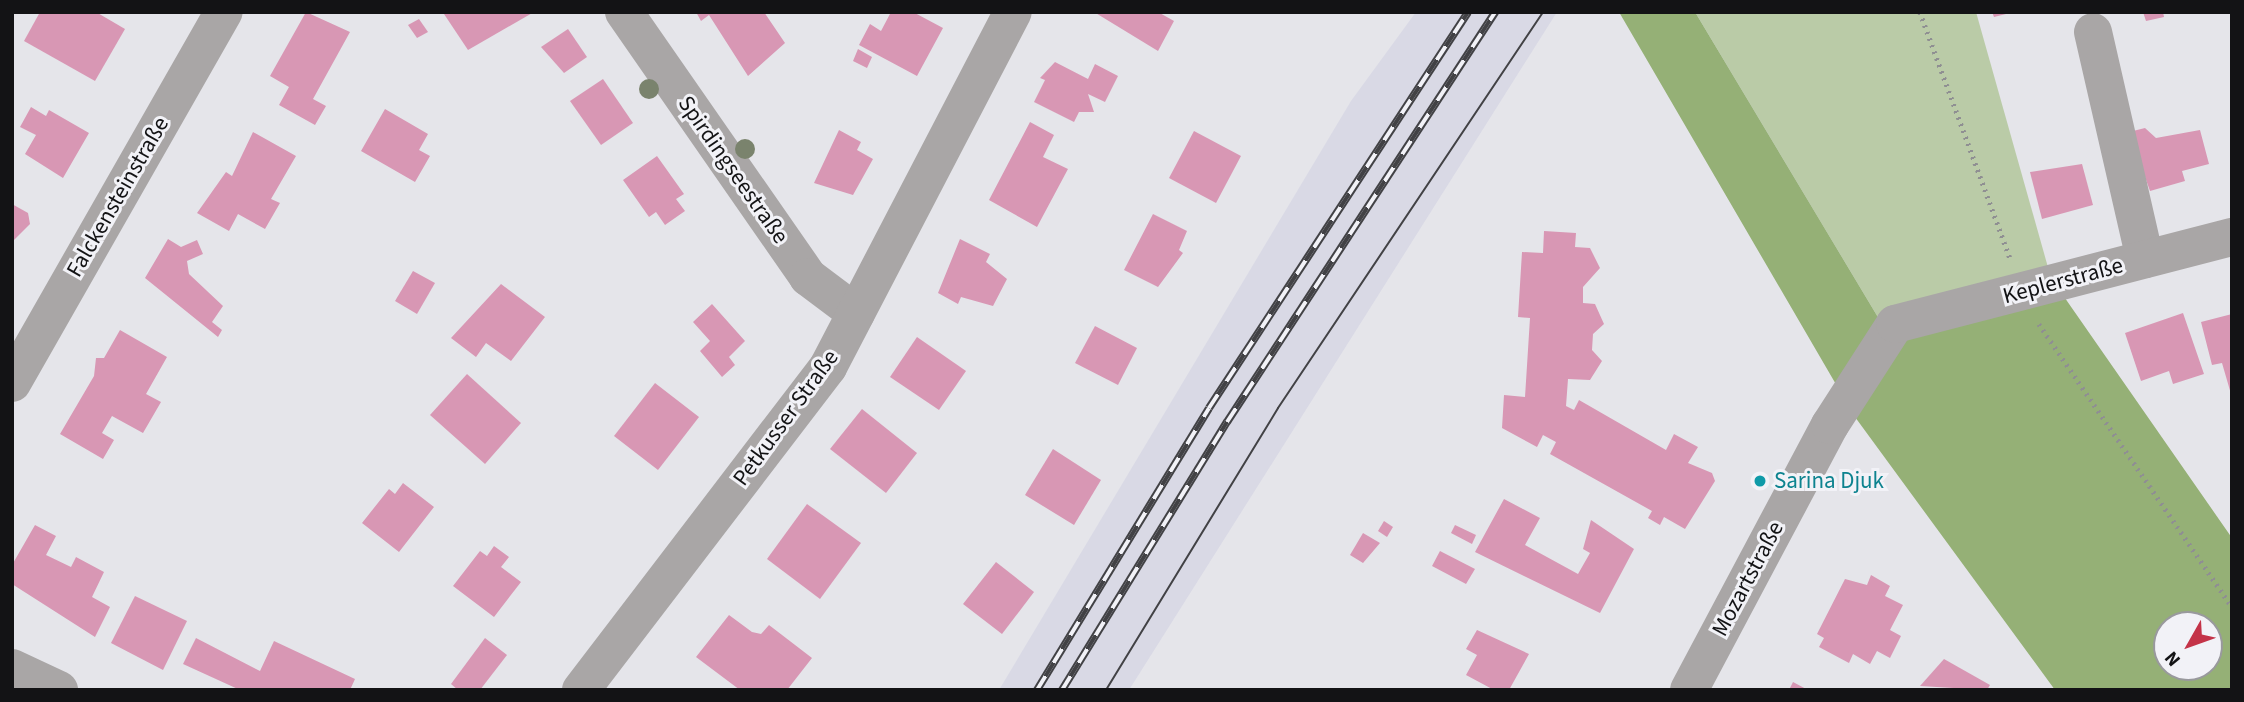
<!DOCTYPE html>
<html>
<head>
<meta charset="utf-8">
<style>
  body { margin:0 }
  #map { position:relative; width:2244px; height:702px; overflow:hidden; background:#e5e5ea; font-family:"Source Sans 3",sans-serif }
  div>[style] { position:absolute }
  .built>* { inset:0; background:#d9d9e5 }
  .green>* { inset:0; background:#bacba7 }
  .forest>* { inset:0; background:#95b076 }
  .building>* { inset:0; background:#d897b4 }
  .path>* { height:4.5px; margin-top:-2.25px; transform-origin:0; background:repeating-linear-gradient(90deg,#8f8f92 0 2px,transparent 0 7px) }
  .minor>* { height:38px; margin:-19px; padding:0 19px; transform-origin:19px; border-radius:19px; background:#a9a6a6 }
  .tram>* { height:2px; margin:-1px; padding:0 1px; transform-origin:1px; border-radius:1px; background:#424245 }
  .rail>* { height:8px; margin-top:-4px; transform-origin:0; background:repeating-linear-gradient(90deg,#f2f2f7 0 16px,#424245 0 32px); box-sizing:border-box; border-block:2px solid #424245 }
  .trees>* { width:20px; height:20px; margin:-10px; border-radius:50%; background:#7a836d }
  .dots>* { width:19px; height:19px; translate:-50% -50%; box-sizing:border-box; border:4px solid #f2f2f7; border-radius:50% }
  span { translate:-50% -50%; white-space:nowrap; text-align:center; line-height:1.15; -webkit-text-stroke:6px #f2f2f7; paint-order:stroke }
  .street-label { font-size:23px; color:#131315 }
  .culture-label { font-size:23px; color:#0d838f }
  .left { translate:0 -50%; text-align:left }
  .frame { position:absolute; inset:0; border:14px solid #131315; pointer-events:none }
  .north { position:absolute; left:2153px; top:611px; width:70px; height:70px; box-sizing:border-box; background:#f2f2f7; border:2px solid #99999d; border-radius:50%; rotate:230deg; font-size:19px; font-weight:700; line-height:28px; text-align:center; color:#131315 }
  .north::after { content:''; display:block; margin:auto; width:24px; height:32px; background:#c43348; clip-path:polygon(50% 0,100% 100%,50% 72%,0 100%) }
</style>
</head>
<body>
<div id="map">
  <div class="built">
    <div style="clip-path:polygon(1416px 12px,1557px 12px,1129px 690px,999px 690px,1351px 101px)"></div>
  </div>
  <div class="green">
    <div style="clip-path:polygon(1695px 12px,1976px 12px,2051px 278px,1882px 324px)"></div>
  </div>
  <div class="forest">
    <div style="clip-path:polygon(evenodd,1619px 12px,1695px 12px,1882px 324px,2051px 278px,2232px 538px,2232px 690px,2055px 690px,1855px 417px,1619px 12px,2167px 625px,2209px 625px,2209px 667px,2167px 667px,2167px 625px)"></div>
  </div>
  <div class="building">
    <div style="clip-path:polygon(40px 12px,96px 12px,125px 29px,95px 81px,24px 41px)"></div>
    <div style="clip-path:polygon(306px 12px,350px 32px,313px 99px,326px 106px,315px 125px,279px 105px,289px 87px,270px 76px)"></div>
    <div style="clip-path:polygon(534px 12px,468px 50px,444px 14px,446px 12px)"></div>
    <div style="clip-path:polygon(696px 12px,764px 12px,785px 43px,748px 76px,709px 15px,701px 21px)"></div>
    <div style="clip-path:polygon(891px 12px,913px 12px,943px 28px,917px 76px,859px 45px,870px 24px,881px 31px)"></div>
    <div style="clip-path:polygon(1094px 12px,1158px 12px,1174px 21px,1158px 51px)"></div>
    <div style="clip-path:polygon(1992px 12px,2010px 12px,2010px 13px,1994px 17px)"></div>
    <div style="clip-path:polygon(2143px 12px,2163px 12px,2164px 17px,2146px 21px)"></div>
    <div style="clip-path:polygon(419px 19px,428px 32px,417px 38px,408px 25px)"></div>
    <div style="clip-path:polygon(568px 29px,587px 57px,564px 73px,541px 47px)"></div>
    <div style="clip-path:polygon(858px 49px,872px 57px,867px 68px,853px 61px)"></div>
    <div style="clip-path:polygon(1055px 62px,1088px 79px,1095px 64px,1118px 76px,1105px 102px,1088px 94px,1094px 112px,1079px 112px,1074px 122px,1034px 102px,1045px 80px,1040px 78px)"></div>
    <div style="clip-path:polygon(603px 79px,633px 123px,601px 145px,570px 101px)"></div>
    <div style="clip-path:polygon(31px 107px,46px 116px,49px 110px,89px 133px,63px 178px,25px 154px,36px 135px,20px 127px)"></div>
    <div style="clip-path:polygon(385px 109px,428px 134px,419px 150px,430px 156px,415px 182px,361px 151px)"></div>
    <div style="clip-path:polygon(1030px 122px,1054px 135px,1043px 157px,1068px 169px,1037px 227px,989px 200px)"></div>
    <div style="clip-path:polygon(2145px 128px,2156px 138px,2200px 130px,2209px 164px,2182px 171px,2185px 181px,2150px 191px,2129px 132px)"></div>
    <div style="clip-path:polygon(839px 130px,861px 142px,857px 150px,873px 159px,853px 195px,814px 183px)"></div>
    <div style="clip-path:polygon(1194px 131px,1241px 156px,1216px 203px,1169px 178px)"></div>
    <div style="clip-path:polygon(253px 132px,296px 156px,271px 199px,280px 203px,265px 229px,238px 214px,229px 231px,197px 213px,226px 172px,232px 176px)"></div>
    <div style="clip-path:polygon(657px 156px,684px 194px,676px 199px,685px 211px,665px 225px,656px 212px,649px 217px,623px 180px)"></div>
    <div style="clip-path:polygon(2082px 164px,2093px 205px,2042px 219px,2030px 172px)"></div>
    <div style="clip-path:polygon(12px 204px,28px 213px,30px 224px,12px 242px)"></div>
    <div style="clip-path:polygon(1153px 214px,1187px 231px,1179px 250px,1183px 253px,1158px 287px,1124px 270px)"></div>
    <div style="clip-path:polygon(1544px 231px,1576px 233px,1575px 247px,1590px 248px,1600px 268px,1583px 287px,1583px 303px,1595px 304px,1604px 324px,1593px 334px,1592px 350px,1602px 361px,1590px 380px,1568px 379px,1566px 406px,1574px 410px,1579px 400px,1666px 450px,1674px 434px,1698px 447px,1688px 463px,1712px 473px,1715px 481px,1685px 529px,1664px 517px,1660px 525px,1648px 518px,1652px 511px,1550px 454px,1556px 442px,1543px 435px,1537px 447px,1502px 428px,1504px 395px,1525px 397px,1530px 318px,1518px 317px,1522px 252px,1543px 253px)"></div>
    <div style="clip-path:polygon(168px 239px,181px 247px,197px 240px,203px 254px,187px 261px,189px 274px,223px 306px,212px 322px,222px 330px,218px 337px,145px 278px)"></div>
    <div style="clip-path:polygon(960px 239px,990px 254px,986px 262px,1007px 279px,993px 306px,961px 297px,958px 304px,938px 293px)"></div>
    <div style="clip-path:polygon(413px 271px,435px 283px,417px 314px,395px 301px)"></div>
    <div style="clip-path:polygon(501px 284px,545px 317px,511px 361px,486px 343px,476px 357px,451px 338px)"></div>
    <div style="clip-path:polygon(712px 304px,745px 341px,729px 357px,735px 365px,722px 377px,700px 351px,710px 341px,693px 322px)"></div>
    <div style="clip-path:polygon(2183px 313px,2204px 374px,2173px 384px,2169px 371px,2141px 381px,2125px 333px)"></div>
    <div style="clip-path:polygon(2232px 314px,2232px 394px,2231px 394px,2222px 363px,2212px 365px,2201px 322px)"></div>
    <div style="clip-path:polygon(1095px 326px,1137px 348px,1118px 385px,1075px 363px)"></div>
    <div style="clip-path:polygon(120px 330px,167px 357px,146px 394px,161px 402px,143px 433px,112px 416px,102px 433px,114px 440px,103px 459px,60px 434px,94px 376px,96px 358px,104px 358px)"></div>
    <div style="clip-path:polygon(917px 337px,966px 371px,939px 410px,890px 377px)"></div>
    <div style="clip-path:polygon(467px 374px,521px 423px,485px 464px,430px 415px)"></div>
    <div style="clip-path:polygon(655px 383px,699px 417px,658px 470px,614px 436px)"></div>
    <div style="clip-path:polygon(862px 409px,917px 453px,886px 493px,830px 449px)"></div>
    <div style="clip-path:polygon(1053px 449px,1101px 480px,1074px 525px,1025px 495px)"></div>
    <div style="clip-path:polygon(403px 483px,434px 507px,399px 552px,362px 523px,389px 489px,395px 494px)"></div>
    <div style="clip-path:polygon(1504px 499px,1540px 518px,1525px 545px,1578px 574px,1590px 553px,1583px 549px,1591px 520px,1634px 549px,1600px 613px,1475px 552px)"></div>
    <div style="clip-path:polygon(807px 504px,861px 543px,820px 599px,767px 559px)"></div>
    <div style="clip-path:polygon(1384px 521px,1393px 527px,1387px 537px,1378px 531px)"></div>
    <div style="clip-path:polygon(35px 525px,56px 536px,46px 555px,71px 567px,76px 557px,104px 572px,92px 597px,110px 607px,95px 637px,12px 584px,12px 565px)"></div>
    <div style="clip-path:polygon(1455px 525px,1476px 535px,1472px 544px,1451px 533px)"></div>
    <div style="clip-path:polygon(1363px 533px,1380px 543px,1363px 563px,1350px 555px)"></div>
    <div style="clip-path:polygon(494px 546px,509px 557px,501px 567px,521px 582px,494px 617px,453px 586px,480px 551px,487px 556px)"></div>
    <div style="clip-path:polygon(1440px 551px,1475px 569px,1466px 584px,1432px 566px)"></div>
    <div style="clip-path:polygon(996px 562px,1034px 592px,1002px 634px,963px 604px)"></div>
    <div style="clip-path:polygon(1871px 575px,1890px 586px,1885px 596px,1903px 605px,1890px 630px,1901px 636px,1890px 658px,1877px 651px,1870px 664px,1853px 654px,1849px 663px,1819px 647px,1824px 638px,1817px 634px,1845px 579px,1867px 585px)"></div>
    <div style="clip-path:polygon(135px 596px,187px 621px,163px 670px,111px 643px)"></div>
    <div style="clip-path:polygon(729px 615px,752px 632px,761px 634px,769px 625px,812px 658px,787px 690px,740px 690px,696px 657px)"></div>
    <div style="clip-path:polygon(1477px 630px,1529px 654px,1509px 690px,1494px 690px,1466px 675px,1477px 655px,1466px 649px)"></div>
    <div style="clip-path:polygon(196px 638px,260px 671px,274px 641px,355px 679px,350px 690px,240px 690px,183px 664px)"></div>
    <div style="clip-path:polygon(485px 638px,507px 655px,480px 690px,458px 690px,451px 684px)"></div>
    <div style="clip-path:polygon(1944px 659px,1990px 685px,1987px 690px,1920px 686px)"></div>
    <div style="clip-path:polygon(1793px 682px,1808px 690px,1789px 690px)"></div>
  </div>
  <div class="path">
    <div style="left:1920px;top:12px;width:262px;rotate:69.9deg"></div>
    <div style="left:2039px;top:324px;width:343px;rotate:55.7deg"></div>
  </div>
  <div class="minor">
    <div style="left:624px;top:12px;width:323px;rotate:55.2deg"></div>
    <div style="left:808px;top:277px;width:60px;rotate:36.9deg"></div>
    <div style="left:2093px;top:32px;width:233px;rotate:77.1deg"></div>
    <div style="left:12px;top:383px;width:427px;rotate:-60.3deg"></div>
    <div style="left:12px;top:668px;width:52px;rotate:25.1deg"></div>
    <div style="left:581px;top:690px;width:407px;rotate:-52.6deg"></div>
    <div style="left:828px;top:367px;width:400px;rotate:-62.5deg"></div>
    <div style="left:1689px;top:690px;width:300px;rotate:-62deg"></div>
    <div style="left:1830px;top:425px;width:120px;rotate:-57.2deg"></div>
    <div style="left:1895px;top:324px;width:348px;rotate:-14.5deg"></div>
  </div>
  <div class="tram">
    <div style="left:1106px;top:690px;width:330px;rotate:-58.6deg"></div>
    <div style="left:1278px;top:408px;width:476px;rotate:-56.2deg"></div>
  </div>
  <div class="rail">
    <div style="left:1037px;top:690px;width:330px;rotate:-58.6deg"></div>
    <div style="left:1209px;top:408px;width:473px;rotate:-56.8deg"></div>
    <div style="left:1062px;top:690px;width:315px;rotate:-58.4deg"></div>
    <div style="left:1227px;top:422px;width:490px;rotate:-56.8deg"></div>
  </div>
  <div class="trees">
    <div style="left:649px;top:89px"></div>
    <div style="left:745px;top:149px"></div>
  </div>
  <div class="dots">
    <div style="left:1760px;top:481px;background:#0f9aa8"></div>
  </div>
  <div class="street-label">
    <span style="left:733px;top:170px;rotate:55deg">Spirdingseestraße</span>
    <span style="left:118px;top:197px;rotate:-60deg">Falckensteinstraße</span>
    <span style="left:2063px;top:281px;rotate:-15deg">Keplerstraße</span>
    <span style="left:786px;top:418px;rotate:-54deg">Petkusser Straße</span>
    <span style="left:1748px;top:579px;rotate:-62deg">Mozartstraße</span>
  </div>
  <div class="culture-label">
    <span class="left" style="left:1774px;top:481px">Sarina Djuk</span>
  </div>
  <div class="frame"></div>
  <div class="north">N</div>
</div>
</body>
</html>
